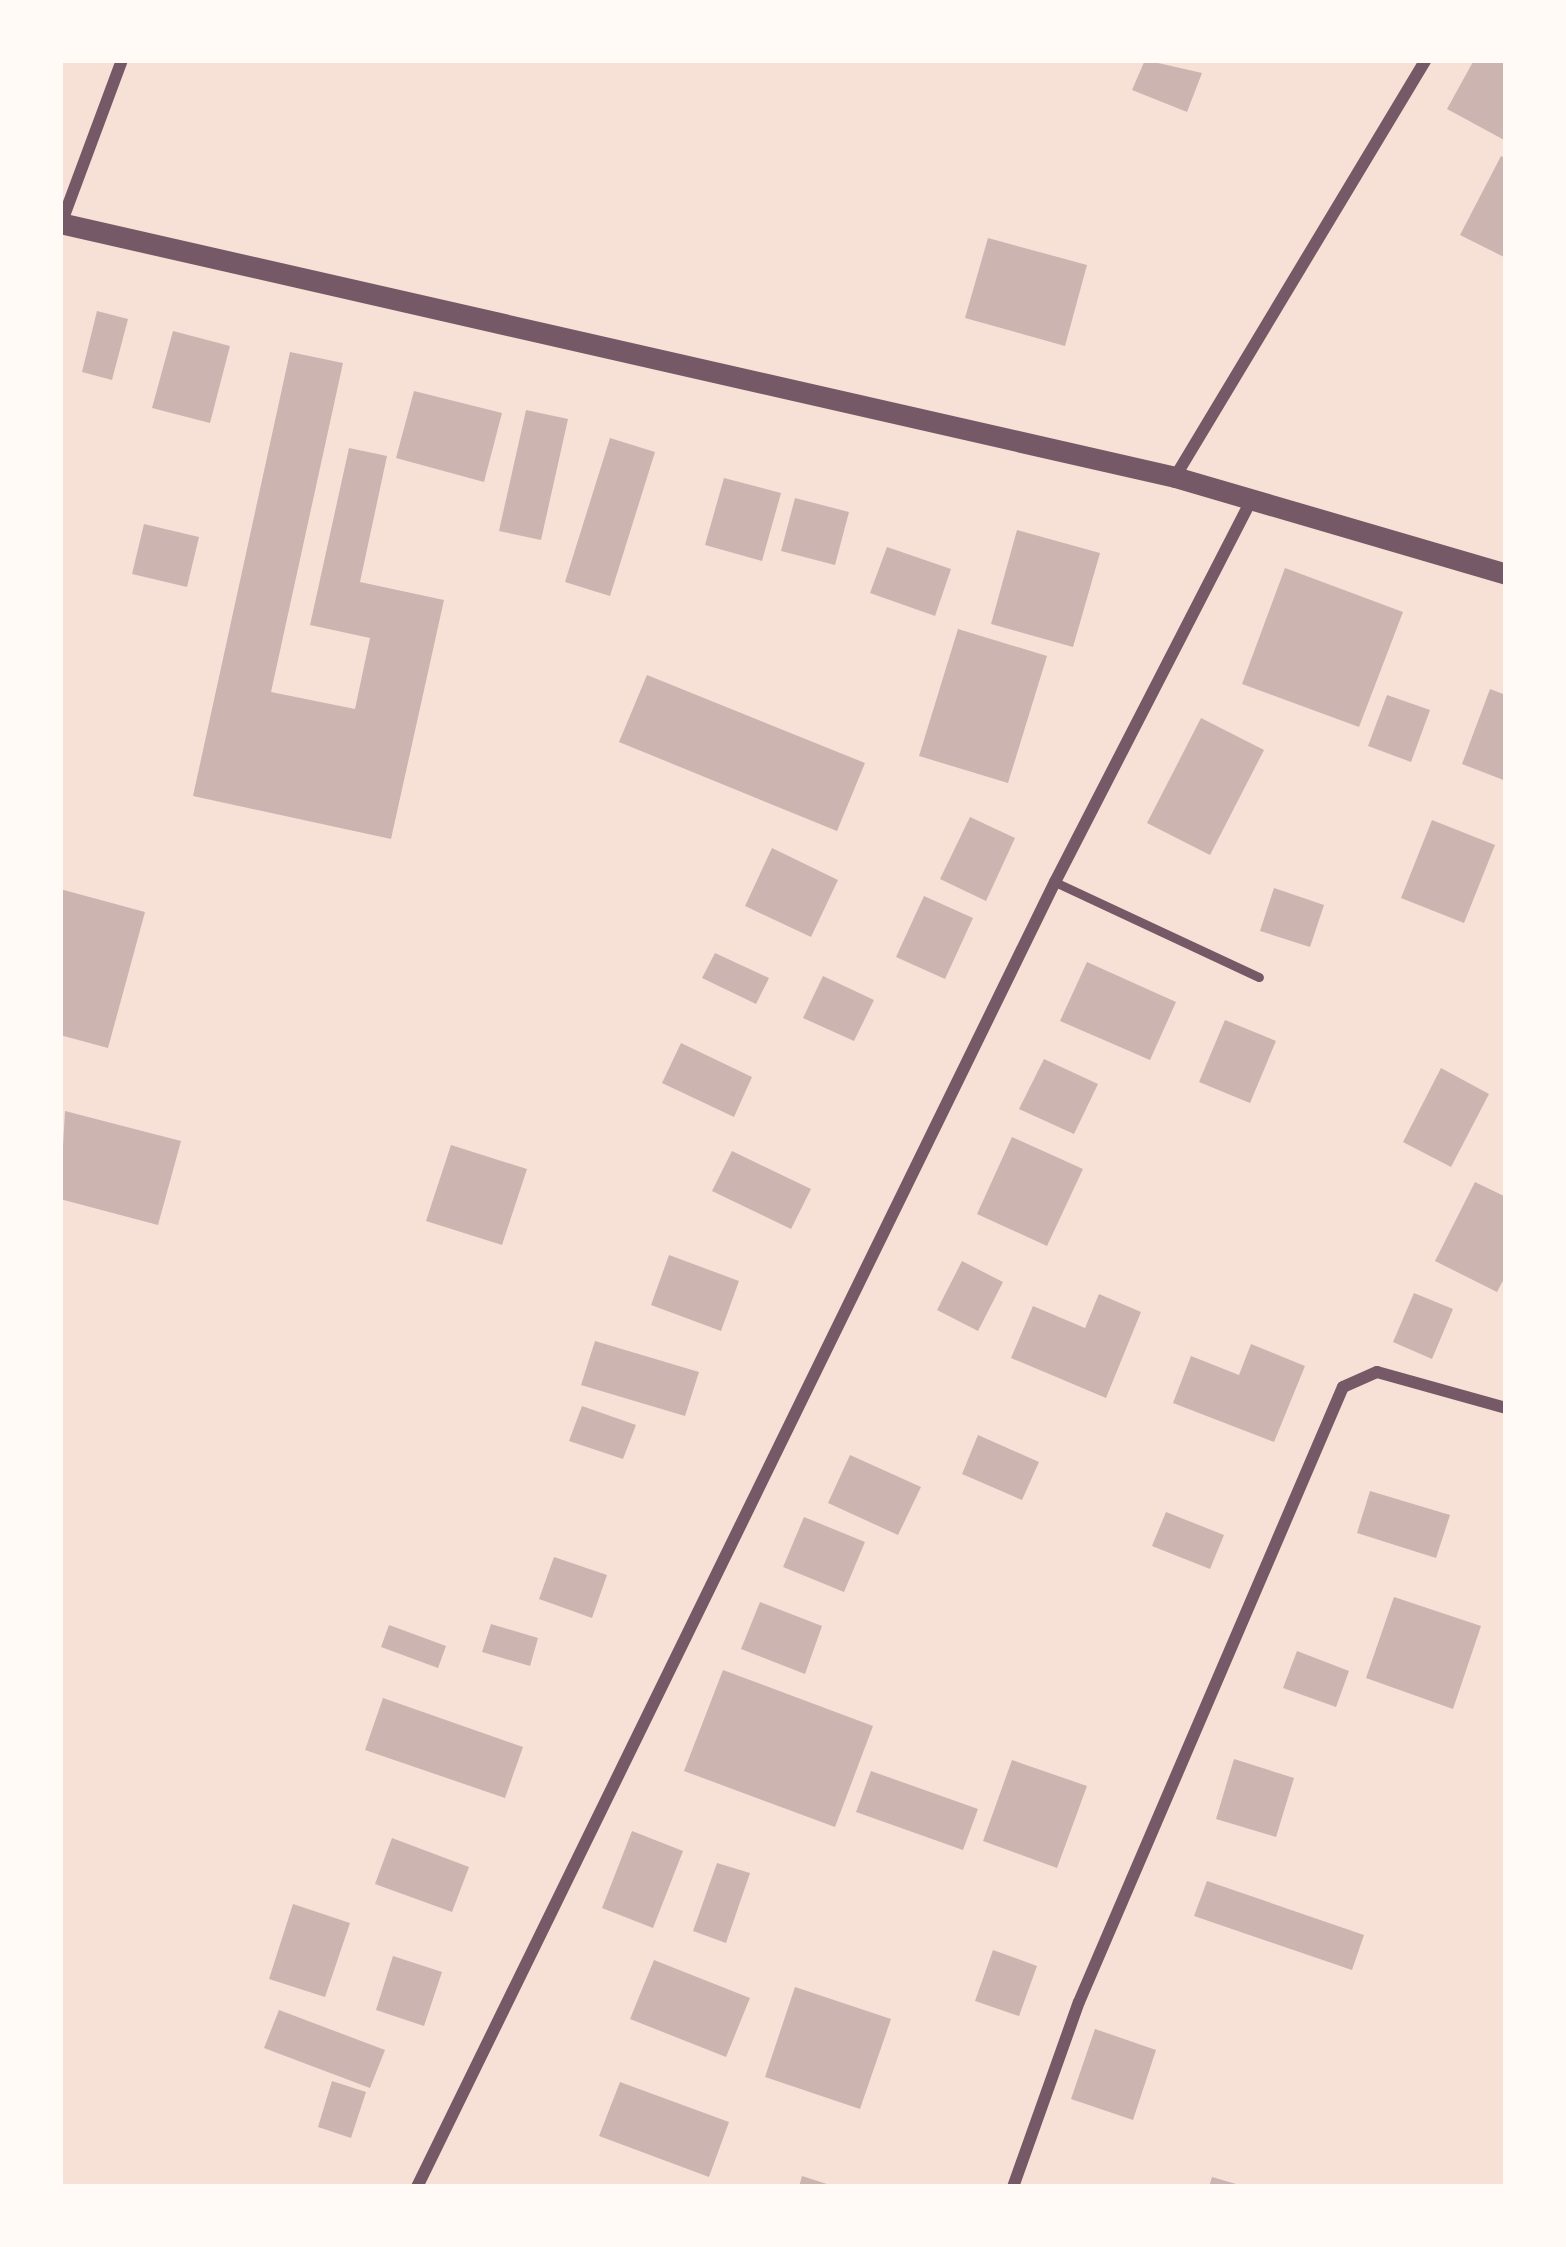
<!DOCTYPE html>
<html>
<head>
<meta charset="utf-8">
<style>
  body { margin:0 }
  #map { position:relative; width:1566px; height:2247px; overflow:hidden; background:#f7e1d7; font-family:"Golos Text",sans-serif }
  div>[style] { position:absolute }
  .building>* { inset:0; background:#ccb4b1 }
  .service>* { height:9px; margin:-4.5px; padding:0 4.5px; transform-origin:4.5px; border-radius:4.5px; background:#755966 }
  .minor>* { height:12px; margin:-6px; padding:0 6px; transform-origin:6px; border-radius:6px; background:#755966 }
  .tertiary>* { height:21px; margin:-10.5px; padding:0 10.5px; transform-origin:10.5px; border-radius:10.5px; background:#755966 }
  span { translate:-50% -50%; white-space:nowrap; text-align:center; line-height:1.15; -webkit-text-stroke:10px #fffaf5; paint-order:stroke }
  .frame { position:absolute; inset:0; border:63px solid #fffaf5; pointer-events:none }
</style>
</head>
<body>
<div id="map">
  <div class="building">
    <div style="clip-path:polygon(1145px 60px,1202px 73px,1187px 112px,1132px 90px)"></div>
    <div style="clip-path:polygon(1474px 60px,1506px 60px,1506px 141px,1447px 109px)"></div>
    <div style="clip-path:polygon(1501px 156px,1506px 159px,1506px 258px,1460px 235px)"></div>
    <div style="clip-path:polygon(988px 238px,1087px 265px,1065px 346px,965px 318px)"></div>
    <div style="clip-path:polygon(97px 311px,128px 319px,112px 380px,82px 372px)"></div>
    <div style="clip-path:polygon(173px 331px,230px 346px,210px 423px,152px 408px)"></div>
    <div style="clip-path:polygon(290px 352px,343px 363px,271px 692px,355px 709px,370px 638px,310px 625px,349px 448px,387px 456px,360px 582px,444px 600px,391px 839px,193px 796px)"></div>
    <div style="clip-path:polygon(414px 391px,502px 413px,484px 482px,396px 458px)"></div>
    <div style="clip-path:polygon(526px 410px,568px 419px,541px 540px,499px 531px)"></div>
    <div style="clip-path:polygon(610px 438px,655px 452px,610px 596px,565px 582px)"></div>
    <div style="clip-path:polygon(724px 478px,781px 493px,762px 561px,705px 545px)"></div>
    <div style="clip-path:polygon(795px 498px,849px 512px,835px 565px,781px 551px)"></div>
    <div style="clip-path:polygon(144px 524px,199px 537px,187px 587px,132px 574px)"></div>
    <div style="clip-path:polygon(1017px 530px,1100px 553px,1073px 647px,991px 624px)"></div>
    <div style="clip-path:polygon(887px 547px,951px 569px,935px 616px,870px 593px)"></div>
    <div style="clip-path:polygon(1285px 568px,1403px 612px,1359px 727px,1242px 684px)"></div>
    <div style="clip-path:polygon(958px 629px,1047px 656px,1008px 783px,919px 756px)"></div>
    <div style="clip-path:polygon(647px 675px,865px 763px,837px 831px,619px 742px)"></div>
    <div style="clip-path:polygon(1490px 689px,1506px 695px,1506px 781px,1462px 764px)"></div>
    <div style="clip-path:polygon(1387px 695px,1430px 710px,1411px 762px,1368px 746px)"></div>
    <div style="clip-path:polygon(1201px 718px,1264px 750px,1210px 855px,1147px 823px)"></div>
    <div style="clip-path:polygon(970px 817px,1015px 838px,986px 901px,940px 879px)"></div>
    <div style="clip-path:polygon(1432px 820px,1495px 845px,1464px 923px,1401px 898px)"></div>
    <div style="clip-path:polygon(772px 848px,838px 880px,811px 937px,745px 906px)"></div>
    <div style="clip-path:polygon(1274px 888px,1324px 905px,1310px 947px,1260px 931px)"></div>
    <div style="clip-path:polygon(60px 889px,145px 912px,108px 1048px,60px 1035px)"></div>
    <div style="clip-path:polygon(924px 896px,973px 918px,945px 979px,896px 957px)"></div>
    <div style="clip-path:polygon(715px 953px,769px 978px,756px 1004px,702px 978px)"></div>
    <div style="clip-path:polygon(1087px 962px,1176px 1002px,1150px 1060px,1060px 1021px)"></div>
    <div style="clip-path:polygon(823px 976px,874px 1000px,854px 1041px,803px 1018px)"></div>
    <div style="clip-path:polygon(1225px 1020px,1276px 1041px,1250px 1103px,1199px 1082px)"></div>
    <div style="clip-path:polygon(681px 1043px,752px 1077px,734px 1117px,662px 1083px)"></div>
    <div style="clip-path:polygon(1044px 1059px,1098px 1084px,1074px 1134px,1019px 1109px)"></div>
    <div style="clip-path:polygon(1441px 1068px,1489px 1094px,1451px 1167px,1403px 1142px)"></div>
    <div style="clip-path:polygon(65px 1111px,181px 1141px,158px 1225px,60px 1199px)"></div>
    <div style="clip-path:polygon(1012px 1137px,1083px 1169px,1047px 1246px,977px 1214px)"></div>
    <div style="clip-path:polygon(451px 1145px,527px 1169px,502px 1245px,426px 1221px)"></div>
    <div style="clip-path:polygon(732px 1151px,811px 1189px,791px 1229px,712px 1191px)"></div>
    <div style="clip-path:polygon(1475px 1182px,1506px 1197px,1506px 1275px,1497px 1292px,1435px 1261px)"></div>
    <div style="clip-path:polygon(669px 1255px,739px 1281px,721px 1331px,651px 1305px)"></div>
    <div style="clip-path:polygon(962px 1261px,1003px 1282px,978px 1331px,937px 1310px)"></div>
    <div style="clip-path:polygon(1414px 1293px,1453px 1309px,1432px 1359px,1393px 1342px)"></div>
    <div style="clip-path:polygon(1099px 1294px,1141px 1312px,1106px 1398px,1011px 1358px,1033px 1306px,1085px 1328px)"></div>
    <div style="clip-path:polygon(595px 1341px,699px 1372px,685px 1416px,581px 1385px)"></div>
    <div style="clip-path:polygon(1251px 1344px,1305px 1366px,1274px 1442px,1173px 1403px,1191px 1356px,1239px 1375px)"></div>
    <div style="clip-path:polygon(582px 1406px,636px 1425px,623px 1459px,569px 1441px)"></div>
    <div style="clip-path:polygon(978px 1435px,1039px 1462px,1022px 1500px,962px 1474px)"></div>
    <div style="clip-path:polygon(850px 1455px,921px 1487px,898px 1535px,828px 1503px)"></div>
    <div style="clip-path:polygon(1370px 1491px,1450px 1515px,1436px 1558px,1357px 1533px)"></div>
    <div style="clip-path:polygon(1166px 1512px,1224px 1535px,1210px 1569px,1152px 1546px)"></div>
    <div style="clip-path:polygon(804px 1517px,865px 1542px,844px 1592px,783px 1567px)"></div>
    <div style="clip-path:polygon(554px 1557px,607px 1575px,592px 1618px,539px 1599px)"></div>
    <div style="clip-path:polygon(1394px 1597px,1481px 1626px,1453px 1709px,1366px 1678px)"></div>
    <div style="clip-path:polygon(760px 1602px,822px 1626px,805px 1674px,741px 1649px)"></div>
    <div style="clip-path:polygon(491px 1624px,538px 1638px,530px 1666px,482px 1652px)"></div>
    <div style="clip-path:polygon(389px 1625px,446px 1646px,438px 1668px,381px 1647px)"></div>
    <div style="clip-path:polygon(1297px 1651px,1349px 1671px,1336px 1707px,1283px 1688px)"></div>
    <div style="clip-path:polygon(723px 1670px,873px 1726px,835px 1827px,684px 1771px)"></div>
    <div style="clip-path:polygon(383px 1698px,523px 1747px,505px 1798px,365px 1750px)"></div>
    <div style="clip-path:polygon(1234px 1759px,1294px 1778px,1276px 1837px,1216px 1819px)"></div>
    <div style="clip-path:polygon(1012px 1760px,1087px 1786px,1057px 1868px,983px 1841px)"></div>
    <div style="clip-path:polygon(871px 1771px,978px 1809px,963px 1850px,856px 1812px)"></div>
    <div style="clip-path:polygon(632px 1831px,683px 1851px,653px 1928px,602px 1908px)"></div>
    <div style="clip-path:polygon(392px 1838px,469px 1867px,452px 1912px,375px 1884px)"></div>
    <div style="clip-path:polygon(717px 1863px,750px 1873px,726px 1943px,693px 1931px)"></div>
    <div style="clip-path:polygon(1207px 1881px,1364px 1935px,1352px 1970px,1194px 1916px)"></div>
    <div style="clip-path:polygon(293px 1904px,350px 1923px,325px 1997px,269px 1979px)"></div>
    <div style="clip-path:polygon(993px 1950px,1037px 1966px,1019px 2016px,975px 2001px)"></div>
    <div style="clip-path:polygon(393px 1956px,442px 1972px,424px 2026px,376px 2010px)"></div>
    <div style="clip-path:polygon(654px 1960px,750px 1998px,726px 2057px,630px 2019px)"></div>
    <div style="clip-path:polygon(795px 1987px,891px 2019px,860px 2109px,765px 2077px)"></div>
    <div style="clip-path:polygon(279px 2010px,385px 2050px,370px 2088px,264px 2048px)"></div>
    <div style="clip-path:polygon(1095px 2029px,1156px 2050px,1133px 2120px,1071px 2099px)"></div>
    <div style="clip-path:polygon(332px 2081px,366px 2092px,351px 2138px,318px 2127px)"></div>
    <div style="clip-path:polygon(620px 2082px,729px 2122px,709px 2177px,599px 2136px)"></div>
    <div style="clip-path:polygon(802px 2176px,833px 2186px,833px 2187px,799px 2187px)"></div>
    <div style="clip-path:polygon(1212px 2177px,1243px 2186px,1243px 2187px,1209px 2187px)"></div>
  </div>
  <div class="service">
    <div style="left:1055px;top:882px;width:225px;rotate:25deg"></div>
  </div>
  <div class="minor">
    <div style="left:61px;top:224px;width:175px;rotate:-69.6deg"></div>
    <div style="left:1175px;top:477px;width:487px;rotate:-59deg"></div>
    <div style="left:417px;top:2187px;width:1453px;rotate:-63.95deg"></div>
    <div style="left:1055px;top:882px;width:431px;rotate:-62.8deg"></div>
    <div style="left:1013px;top:2187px;width:196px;rotate:-70.4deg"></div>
    <div style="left:1079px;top:2002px;width:669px;rotate:-66.77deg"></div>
    <div style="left:1343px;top:1387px;width:37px;rotate:-24deg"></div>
    <div style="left:1377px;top:1372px;width:134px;rotate:15.6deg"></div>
  </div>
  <div class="tertiary">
    <div style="left:60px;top:223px;width:1144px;rotate:12.83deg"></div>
    <div style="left:1175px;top:477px;width:345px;rotate:16.3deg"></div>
  </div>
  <div class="frame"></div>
</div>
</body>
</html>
